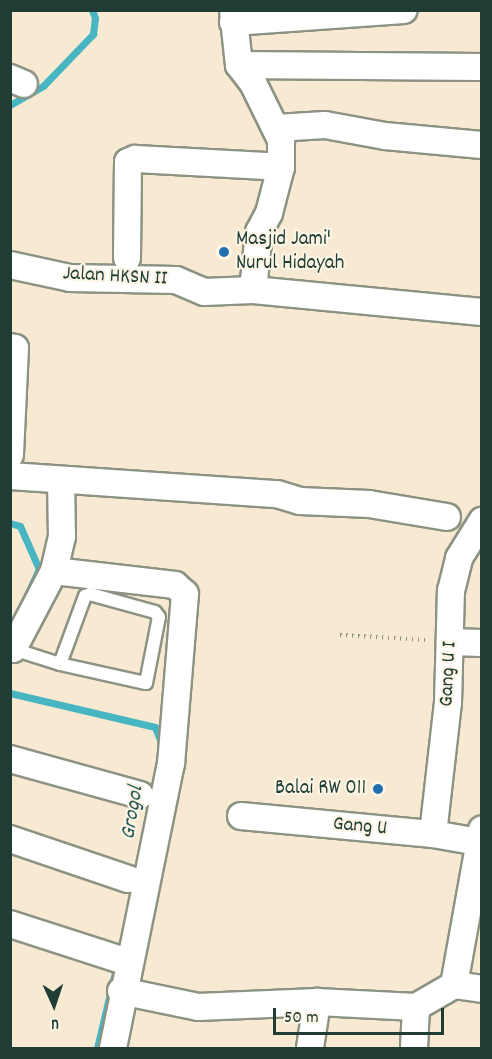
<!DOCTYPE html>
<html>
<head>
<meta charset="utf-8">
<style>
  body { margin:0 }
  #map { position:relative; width:492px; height:1059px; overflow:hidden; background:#f8e9d2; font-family:Dekko,sans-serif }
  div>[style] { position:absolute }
  .stream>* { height:7px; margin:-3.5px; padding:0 3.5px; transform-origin:3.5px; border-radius:3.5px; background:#47b5c2 }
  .path>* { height:4px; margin-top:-2px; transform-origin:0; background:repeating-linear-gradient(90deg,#8c9383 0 1.5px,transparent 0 6px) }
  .roads { filter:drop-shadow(2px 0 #8c9383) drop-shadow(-2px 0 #8c9383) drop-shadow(0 2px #8c9383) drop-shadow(0 -2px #8c9383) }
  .service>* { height:12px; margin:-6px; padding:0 6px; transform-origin:6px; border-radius:6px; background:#fff }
  .minor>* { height:26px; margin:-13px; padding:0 13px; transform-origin:13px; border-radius:13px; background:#fff }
  .dots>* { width:16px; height:16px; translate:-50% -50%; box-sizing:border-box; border:3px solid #fcf5e5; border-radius:50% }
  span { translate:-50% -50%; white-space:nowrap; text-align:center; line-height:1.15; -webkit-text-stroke:4.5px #fcf5e5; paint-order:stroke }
  .poi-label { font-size:21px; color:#1f3d34 }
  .left { translate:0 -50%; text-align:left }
  .right { translate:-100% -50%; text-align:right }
  .street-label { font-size:21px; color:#1f3d34 }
  .water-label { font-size:22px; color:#295b58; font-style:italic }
  .frame { position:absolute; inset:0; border:12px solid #1f3d34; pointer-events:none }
  .north { position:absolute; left:24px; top:975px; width:60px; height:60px; -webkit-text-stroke:4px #fcf5e5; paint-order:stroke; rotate:177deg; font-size:16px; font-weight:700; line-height:24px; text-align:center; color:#1f3d34 }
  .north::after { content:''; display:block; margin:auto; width:21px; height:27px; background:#1f3d34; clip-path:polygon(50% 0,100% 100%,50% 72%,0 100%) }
  .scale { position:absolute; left:273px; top:1008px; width:171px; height:27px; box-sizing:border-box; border:3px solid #1f3d34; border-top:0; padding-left:8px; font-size:18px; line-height:21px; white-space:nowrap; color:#1f3d34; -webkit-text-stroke:4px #fcf5e5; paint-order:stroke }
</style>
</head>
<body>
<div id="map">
  <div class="stream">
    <div style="left:10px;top:105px;width:39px;rotate:-30deg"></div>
    <div style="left:44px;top:85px;width:71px;rotate:-46.1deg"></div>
    <div style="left:93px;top:34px;width:16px;rotate:-83deg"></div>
    <div style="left:95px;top:18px;width:9px;rotate:-111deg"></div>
    <div style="left:10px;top:523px;width:10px;rotate:17deg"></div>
    <div style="left:20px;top:526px;width:47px;rotate:66.2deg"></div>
    <div style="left:39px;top:569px;width:33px;rotate:115deg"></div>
    <div style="left:10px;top:693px;width:149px;rotate:13.2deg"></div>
    <div style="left:155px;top:727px;width:19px;rotate:69deg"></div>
    <div style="left:97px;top:1048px;width:86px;rotate:-76.6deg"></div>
  </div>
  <div class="path">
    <div style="left:340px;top:635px;width:86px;rotate:3.3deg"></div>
  </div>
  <div class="roads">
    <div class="service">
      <div style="left:13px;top:649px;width:49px;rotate:17.7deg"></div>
      <div style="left:60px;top:664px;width:88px;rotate:12.5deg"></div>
      <div style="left:146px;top:683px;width:67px;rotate:-78.9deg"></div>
      <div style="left:159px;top:617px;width:6px;rotate:-129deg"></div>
      <div style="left:155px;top:612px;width:67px;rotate:-164.5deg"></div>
      <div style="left:90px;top:594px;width:5px;rotate:158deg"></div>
      <div style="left:85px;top:596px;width:72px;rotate:110.2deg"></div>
    </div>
    <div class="minor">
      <div style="left:233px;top:10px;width:55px;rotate:83.8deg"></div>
      <div style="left:239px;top:65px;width:23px;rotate:52deg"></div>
      <div style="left:253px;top:83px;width:64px;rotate:63.8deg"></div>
      <div style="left:281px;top:140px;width:27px;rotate:90deg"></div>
      <div style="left:281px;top:167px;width:48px;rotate:104.6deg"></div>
      <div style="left:269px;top:213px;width:21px;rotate:118deg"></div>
      <div style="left:259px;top:232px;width:58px;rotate:95.9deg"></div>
      <div style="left:233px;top:22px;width:171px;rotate:-4deg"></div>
      <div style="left:239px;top:65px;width:243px;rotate:0.5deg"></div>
      <div style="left:10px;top:78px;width:15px;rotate:23deg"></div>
      <div style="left:276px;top:128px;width:49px;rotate:-3.5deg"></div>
      <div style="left:325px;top:125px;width:61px;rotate:10.4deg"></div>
      <div style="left:385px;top:136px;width:97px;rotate:5.3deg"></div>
      <div style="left:127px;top:258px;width:96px;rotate:-89.4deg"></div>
      <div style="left:128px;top:162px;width:8px;rotate:-23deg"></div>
      <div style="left:135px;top:159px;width:146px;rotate:3.1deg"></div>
      <div style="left:10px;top:265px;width:61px;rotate:12.2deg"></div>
      <div style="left:70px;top:278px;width:106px;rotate:1.1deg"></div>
      <div style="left:176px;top:280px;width:30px;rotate:23deg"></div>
      <div style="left:204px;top:292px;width:49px;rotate:-2.3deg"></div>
      <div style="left:253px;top:290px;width:230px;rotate:5.5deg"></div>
      <div style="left:10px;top:347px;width:5px;rotate:11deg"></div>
      <div style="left:15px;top:348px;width:107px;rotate:92.7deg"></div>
      <div style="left:10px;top:476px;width:268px;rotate:3.9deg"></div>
      <div style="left:277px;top:494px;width:24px;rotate:17deg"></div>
      <div style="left:300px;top:501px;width:69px;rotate:2.5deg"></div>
      <div style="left:369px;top:504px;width:79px;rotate:9.5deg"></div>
      <div style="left:54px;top:571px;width:35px;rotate:-77deg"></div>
      <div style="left:62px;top:537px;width:57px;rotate:-91deg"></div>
      <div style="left:451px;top:642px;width:31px;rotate:2deg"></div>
      <div style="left:10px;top:648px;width:3px;rotate:18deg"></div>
      <div style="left:13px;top:649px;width:88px;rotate:-62.3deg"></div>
      <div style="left:54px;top:571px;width:122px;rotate:6.6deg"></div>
      <div style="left:175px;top:585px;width:13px;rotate:42deg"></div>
      <div style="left:185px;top:594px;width:170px;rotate:94.7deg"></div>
      <div style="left:171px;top:763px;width:291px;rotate:101.5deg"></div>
      <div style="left:10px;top:759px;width:135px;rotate:15.5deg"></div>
      <div style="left:241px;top:816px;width:193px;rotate:5.4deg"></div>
      <div style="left:433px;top:834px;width:47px;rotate:9.9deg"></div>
      <div style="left:433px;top:834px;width:132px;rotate:-83.5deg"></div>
      <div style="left:448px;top:703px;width:112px;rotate:-88.5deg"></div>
      <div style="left:451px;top:591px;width:34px;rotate:-76deg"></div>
      <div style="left:459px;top:558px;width:44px;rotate:-58.1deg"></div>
      <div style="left:10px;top:839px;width:125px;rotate:18.7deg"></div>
      <div style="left:10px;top:924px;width:124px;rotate:17.9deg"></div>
      <div style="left:454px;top:985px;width:28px;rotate:8deg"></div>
      <div style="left:121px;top:991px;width:79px;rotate:11.7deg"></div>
      <div style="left:198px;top:1007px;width:119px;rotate:-2.4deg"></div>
      <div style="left:317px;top:1002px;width:99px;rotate:2.9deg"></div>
      <div style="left:310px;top:1048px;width:47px;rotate:-81.3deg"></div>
      <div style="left:414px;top:1048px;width:41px;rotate:-87.2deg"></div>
      <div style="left:416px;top:1007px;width:44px;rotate:-30.1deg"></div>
      <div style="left:454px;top:985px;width:158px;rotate:-79.8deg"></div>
    </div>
  </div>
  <div class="dots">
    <div style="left:224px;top:252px;background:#1f6fb2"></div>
    <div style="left:378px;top:789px;background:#1f6fb2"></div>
  </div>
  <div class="poi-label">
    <span class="left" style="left:236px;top:252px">Masjid Jami'<br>Nurul Hidayah</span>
    <span class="right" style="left:366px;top:789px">Balai RW 011</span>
  </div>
  <div class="street-label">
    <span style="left:115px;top:277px;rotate:3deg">Jalan HKSN II</span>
    <span style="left:449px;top:674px;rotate:-87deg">Gang U I</span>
    <span style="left:360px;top:827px;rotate:5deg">Gang U</span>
  </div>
  <div class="water-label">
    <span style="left:133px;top:813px;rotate:-81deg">Grogol</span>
  </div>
  <div class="frame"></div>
  <div class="north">U</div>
  <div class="scale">50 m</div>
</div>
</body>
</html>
